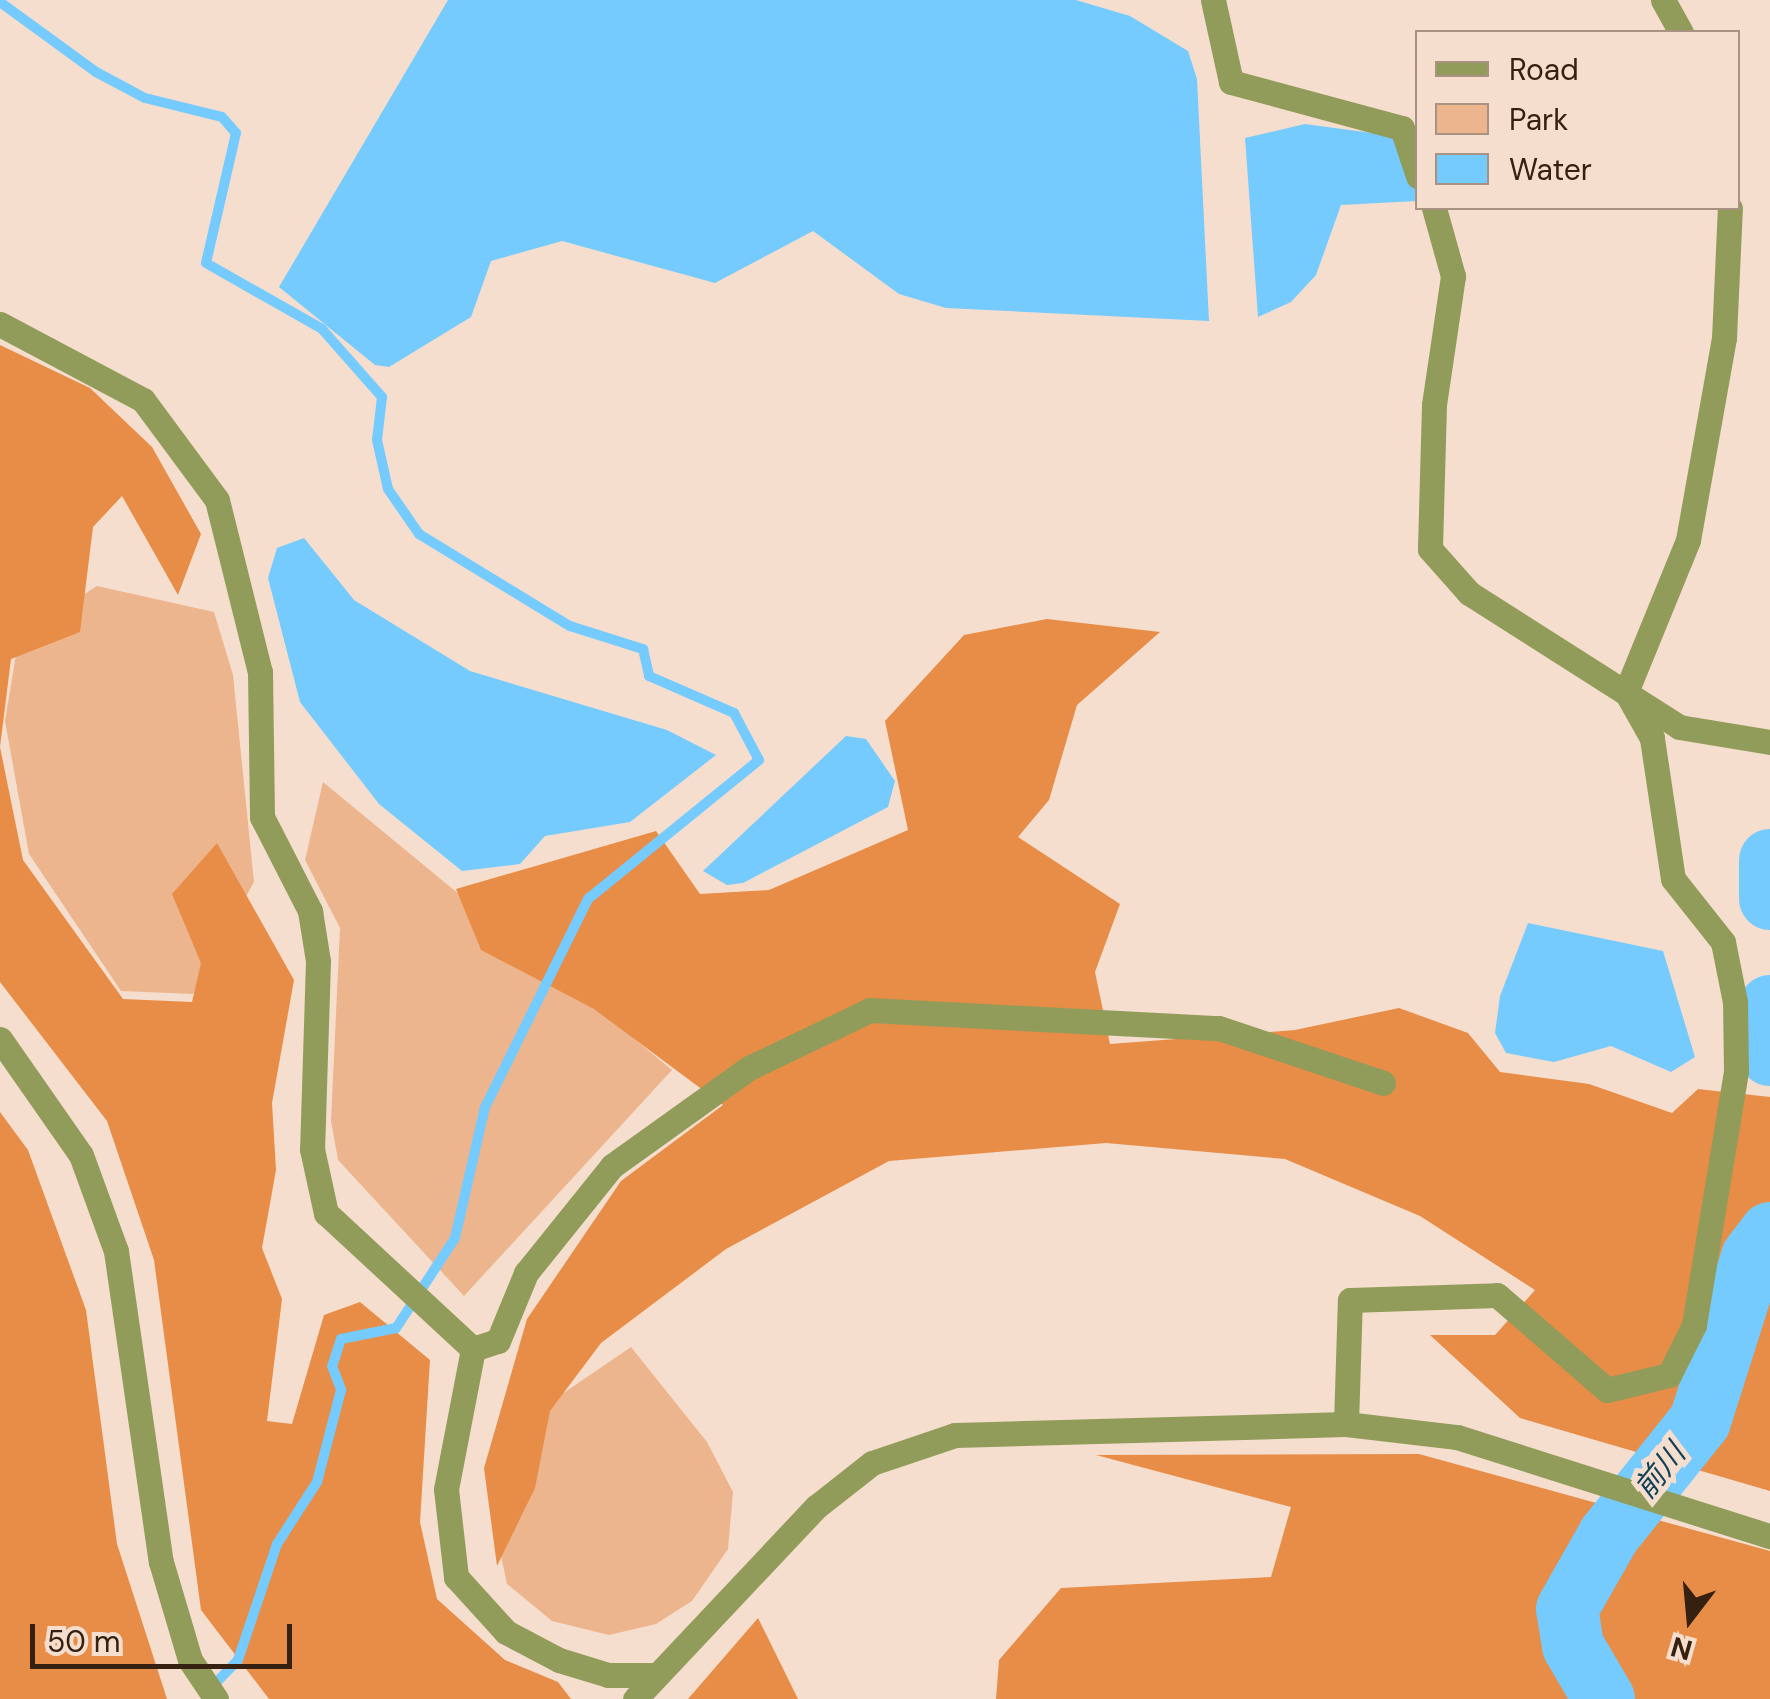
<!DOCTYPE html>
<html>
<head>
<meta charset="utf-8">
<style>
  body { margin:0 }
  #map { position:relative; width:1770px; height:1699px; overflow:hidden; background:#f6dece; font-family:"DM Sans","Noto Sans JP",sans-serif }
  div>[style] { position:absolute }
  .green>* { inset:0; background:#edb58e }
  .forest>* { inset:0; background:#e78d47 }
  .water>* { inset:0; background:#75cbfe }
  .stream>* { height:10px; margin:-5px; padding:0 5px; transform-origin:5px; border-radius:5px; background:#75cbfe }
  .river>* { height:62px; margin:-31px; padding:0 31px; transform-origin:31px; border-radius:31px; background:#75cbfe }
  .minor>* { height:25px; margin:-12.5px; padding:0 12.5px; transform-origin:12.5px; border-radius:12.5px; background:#929c5a }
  span { translate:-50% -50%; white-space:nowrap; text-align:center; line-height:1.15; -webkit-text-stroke:10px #f6dece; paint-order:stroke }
  .water-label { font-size:30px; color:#0f415a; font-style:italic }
  .legend { position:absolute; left:1415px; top:30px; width:325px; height:180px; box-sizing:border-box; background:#f6dece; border:2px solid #a99282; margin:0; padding:12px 18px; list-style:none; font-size:30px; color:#362010 }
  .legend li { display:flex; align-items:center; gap:20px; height:50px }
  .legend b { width:50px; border:2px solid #a99282 }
  .north { position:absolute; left:1640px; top:1569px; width:100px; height:100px; -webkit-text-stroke:8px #f6dece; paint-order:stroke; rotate:196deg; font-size:28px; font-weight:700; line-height:40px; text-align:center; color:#362010 }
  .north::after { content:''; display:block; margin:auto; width:35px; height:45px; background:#362010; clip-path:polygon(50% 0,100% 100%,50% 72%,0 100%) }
  .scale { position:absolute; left:30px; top:1624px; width:262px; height:45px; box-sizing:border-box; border:5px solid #362010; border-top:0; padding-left:12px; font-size:30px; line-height:35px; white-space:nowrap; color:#362010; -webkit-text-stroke:8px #f6dece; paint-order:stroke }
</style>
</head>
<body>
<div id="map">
  <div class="green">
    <div style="clip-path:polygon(97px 586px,214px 612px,233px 675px,254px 882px,193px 994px,121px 991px,29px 854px,5px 721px,19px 636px)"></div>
    <div style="clip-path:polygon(323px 782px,672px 1070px,464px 1296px,338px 1160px,331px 1121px,340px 928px,305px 860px)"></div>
    <div style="clip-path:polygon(631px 1347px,707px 1442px,733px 1492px,728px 1549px,692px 1601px,656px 1624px,609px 1635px,552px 1621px,507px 1584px,500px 1551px,543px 1407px)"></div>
  </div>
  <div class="forest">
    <div style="clip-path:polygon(0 345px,90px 388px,152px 447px,201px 534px,178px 595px,122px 496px,93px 527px,80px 632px,11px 659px,0 747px,23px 860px,123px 999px,192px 1002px,201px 963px,172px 894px,217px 843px,294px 980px,272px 1103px,276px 1170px,262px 1248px,282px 1299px,267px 1421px,292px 1424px,324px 1315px,360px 1302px,430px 1360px,420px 1522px,437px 1599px,505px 1660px,558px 1682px,571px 1699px,269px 1699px,201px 1610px,154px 1260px,107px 1121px,0 982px)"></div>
    <div style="clip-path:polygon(1047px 619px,1160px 632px,1077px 705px,1049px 800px,1018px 837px,1120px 904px,1095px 972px,1110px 1044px,1295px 1030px,1399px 1008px,1468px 1033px,1500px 1072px,1589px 1084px,1672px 1113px,1698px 1089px,1770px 1097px,1770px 1491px,1520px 1418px,1430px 1335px,1495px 1335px,1535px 1290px,1420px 1216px,1285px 1159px,1106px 1143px,889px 1161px,726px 1249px,601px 1343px,550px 1411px,535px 1488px,497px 1566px,484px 1468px,527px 1319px,621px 1181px,723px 1105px,594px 1009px,481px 950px,456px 889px,656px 831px,700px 894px,769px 890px,908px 830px,885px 721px,964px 635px)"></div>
    <div style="clip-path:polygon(0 1112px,28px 1150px,86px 1310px,117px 1544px,167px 1699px,0 1699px)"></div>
    <div style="clip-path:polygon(1419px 1454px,1770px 1551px,1770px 1699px,996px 1699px,999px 1660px,1061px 1588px,1271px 1577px,1291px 1507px,1096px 1455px)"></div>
    <div style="clip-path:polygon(758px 1618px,798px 1699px,688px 1699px)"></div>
  </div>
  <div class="water">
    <div style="clip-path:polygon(448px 0,1076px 0,1130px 16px,1188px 51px,1197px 79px,1209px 321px,946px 308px,899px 294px,813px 231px,715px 283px,562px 241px,491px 261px,471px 317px,389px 367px,375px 365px,279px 287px)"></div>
    <div style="clip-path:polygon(1305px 124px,1402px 137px,1417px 157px,1417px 201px,1341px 205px,1316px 275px,1291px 302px,1258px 317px,1245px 138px)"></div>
    <div style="clip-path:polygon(304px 538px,354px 600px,470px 671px,667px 730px,716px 755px,630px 822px,545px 836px,520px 864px,462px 871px,379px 804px,300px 702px,268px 578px,277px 548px)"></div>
    <div style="clip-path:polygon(846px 736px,866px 739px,895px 781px,888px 807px,743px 883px,727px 885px,703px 871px)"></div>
    <div style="clip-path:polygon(1528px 923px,1663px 951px,1695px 1057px,1671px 1072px,1611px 1046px,1554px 1062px,1506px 1053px,1495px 1033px,1500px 996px)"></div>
  </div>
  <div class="stream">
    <div style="left:0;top:2px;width:119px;rotate:36.1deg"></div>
    <div style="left:96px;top:72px;width:55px;rotate:28deg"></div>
    <div style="left:145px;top:98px;width:79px;rotate:13.9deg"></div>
    <div style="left:222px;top:117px;width:21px;rotate:49deg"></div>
    <div style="left:236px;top:133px;width:133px;rotate:103deg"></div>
    <div style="left:206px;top:263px;width:133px;rotate:29.6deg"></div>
    <div style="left:322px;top:329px;width:91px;rotate:48.6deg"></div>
    <div style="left:382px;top:397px;width:43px;rotate:96.6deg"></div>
    <div style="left:377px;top:440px;width:50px;rotate:77.3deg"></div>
    <div style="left:388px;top:489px;width:55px;rotate:55.4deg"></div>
    <div style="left:419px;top:534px;width:177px;rotate:31.4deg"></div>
    <div style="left:570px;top:626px;width:77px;rotate:17.5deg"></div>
    <div style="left:643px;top:649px;width:28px;rotate:77deg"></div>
    <div style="left:649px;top:676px;width:93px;rotate:23.5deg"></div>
    <div style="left:734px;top:713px;width:53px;rotate:62deg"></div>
    <div style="left:759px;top:760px;width:220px;rotate:140.9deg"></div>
    <div style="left:588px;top:899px;width:232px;rotate:116.3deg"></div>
    <div style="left:485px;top:1107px;width:134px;rotate:102.9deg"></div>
    <div style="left:455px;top:1238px;width:108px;rotate:123.2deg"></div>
    <div style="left:396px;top:1328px;width:56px;rotate:168.7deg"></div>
    <div style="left:341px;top:1339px;width:28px;rotate:108deg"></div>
    <div style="left:332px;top:1366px;width:26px;rotate:69deg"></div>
    <div style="left:341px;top:1390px;width:95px;rotate:104.6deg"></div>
    <div style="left:317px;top:1482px;width:74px;rotate:122.8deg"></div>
    <div style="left:277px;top:1544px;width:122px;rotate:108.6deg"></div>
    <div style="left:238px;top:1660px;width:37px;rotate:134deg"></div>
  </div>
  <div class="river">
    <div style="left:1770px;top:860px;width:39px;rotate:90deg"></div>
    <div style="left:1770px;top:1006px;width:49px;rotate:90deg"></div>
    <div style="left:1604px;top:1699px;width:61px;rotate:-120.3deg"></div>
    <div style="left:1573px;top:1646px;width:37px;rotate:-99deg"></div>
    <div style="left:1567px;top:1609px;width:85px;rotate:-60.4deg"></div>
    <div style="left:1609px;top:1535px;width:146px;rotate:-51.4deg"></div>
    <div style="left:1700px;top:1421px;width:172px;rotate:-72.4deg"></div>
    <div style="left:1752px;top:1257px;width:30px;rotate:-53deg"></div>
  </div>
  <div class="minor">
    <div style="left:1213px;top:0;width:84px;rotate:77.6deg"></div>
    <div style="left:1231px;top:82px;width:177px;rotate:15.1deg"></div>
    <div style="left:1402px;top:128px;width:51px;rotate:71.6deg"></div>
    <div style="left:1663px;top:0;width:37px;rotate:61deg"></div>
    <div style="left:1434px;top:208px;width:71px;rotate:74.4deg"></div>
    <div style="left:1453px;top:276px;width:130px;rotate:98.4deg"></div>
    <div style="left:1434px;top:405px;width:144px;rotate:91.6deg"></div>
    <div style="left:1430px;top:549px;width:59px;rotate:48.4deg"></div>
    <div style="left:1469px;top:593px;width:249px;rotate:32.5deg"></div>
    <div style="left:1679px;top:727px;width:92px;rotate:9.4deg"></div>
    <div style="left:0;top:324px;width:162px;rotate:28deg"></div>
    <div style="left:143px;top:400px;width:124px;rotate:53.5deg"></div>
    <div style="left:217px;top:500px;width:177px;rotate:76deg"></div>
    <div style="left:260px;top:672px;width:145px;rotate:89.2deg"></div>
    <div style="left:262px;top:817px;width:106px;rotate:62.9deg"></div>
    <div style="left:310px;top:911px;width:51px;rotate:80.9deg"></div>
    <div style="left:318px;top:961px;width:188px;rotate:91.8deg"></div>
    <div style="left:312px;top:1149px;width:66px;rotate:77.7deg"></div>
    <div style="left:326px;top:1213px;width:200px;rotate:42.8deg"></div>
    <div style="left:473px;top:1349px;width:143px;rotate:100.9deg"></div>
    <div style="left:446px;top:1489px;width:89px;rotate:83.5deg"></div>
    <div style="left:456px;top:1577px;width:74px;rotate:47.7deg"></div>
    <div style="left:506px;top:1632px;width:60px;rotate:27.8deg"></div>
    <div style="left:559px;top:1660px;width:51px;rotate:17deg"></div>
    <div style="left:608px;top:1675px;width:46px"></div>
    <div style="left:0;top:1039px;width:141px;rotate:55.1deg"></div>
    <div style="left:81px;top:1155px;width:102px;rotate:70deg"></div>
    <div style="left:116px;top:1251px;width:314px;rotate:81.8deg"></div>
    <div style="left:161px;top:1562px;width:102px;rotate:73.5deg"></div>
    <div style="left:190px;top:1660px;width:47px;rotate:56.3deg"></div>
    <div style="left:473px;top:1349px;width:26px;rotate:-18deg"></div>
    <div style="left:498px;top:1341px;width:74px;rotate:-67.6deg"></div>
    <div style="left:526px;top:1273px;width:137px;rotate:-51.2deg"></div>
    <div style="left:612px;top:1166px;width:168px;rotate:-35.6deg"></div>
    <div style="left:749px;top:1068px;width:134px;rotate:-25.6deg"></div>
    <div style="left:870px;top:1010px;width:349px;rotate:3deg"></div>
    <div style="left:1219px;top:1028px;width:173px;rotate:18.5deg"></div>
    <div style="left:1346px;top:1424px;width:124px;rotate:-88.2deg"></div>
    <div style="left:1350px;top:1300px;width:147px;rotate:-1.9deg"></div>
    <div style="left:1497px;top:1295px;width:145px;rotate:40.8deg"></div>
    <div style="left:1607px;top:1390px;width:64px;rotate:-13.6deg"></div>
    <div style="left:1669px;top:1375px;width:56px;rotate:-63.4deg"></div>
    <div style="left:1694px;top:1325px;width:258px;rotate:-80.6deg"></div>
    <div style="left:1736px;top:1070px;width:68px;rotate:-90.8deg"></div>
    <div style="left:1735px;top:1002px;width:61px;rotate:-101.3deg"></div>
    <div style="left:1723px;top:942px;width:80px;rotate:-128.4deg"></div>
    <div style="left:1673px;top:879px;width:143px;rotate:-98.5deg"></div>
    <div style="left:1652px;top:738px;width:53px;rotate:-119.5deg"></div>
    <div style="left:1626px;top:692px;width:164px;rotate:-67.8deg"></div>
    <div style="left:1688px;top:540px;width:205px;rotate:-79.9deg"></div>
    <div style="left:1724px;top:338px;width:130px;rotate:-87.4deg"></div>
    <div style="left:635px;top:1699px;width:264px;rotate:-46.7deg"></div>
    <div style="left:816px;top:1507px;width:71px;rotate:-38.2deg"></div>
    <div style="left:872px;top:1463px;width:88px;rotate:-18.6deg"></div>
    <div style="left:955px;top:1435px;width:391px;rotate:-1.6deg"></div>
    <div style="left:1346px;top:1424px;width:112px;rotate:6.7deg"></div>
    <div style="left:1457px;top:1437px;width:328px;rotate:17.6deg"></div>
  </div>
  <div class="water-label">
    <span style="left:1660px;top:1471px;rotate:-51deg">前川</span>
  </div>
  <ul class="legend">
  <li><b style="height:12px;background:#929c5a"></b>Road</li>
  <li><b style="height:28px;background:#edb58e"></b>Park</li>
  <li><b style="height:28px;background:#75cbfe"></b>Water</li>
  </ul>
  <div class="north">N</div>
  <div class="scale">50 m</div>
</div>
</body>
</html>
